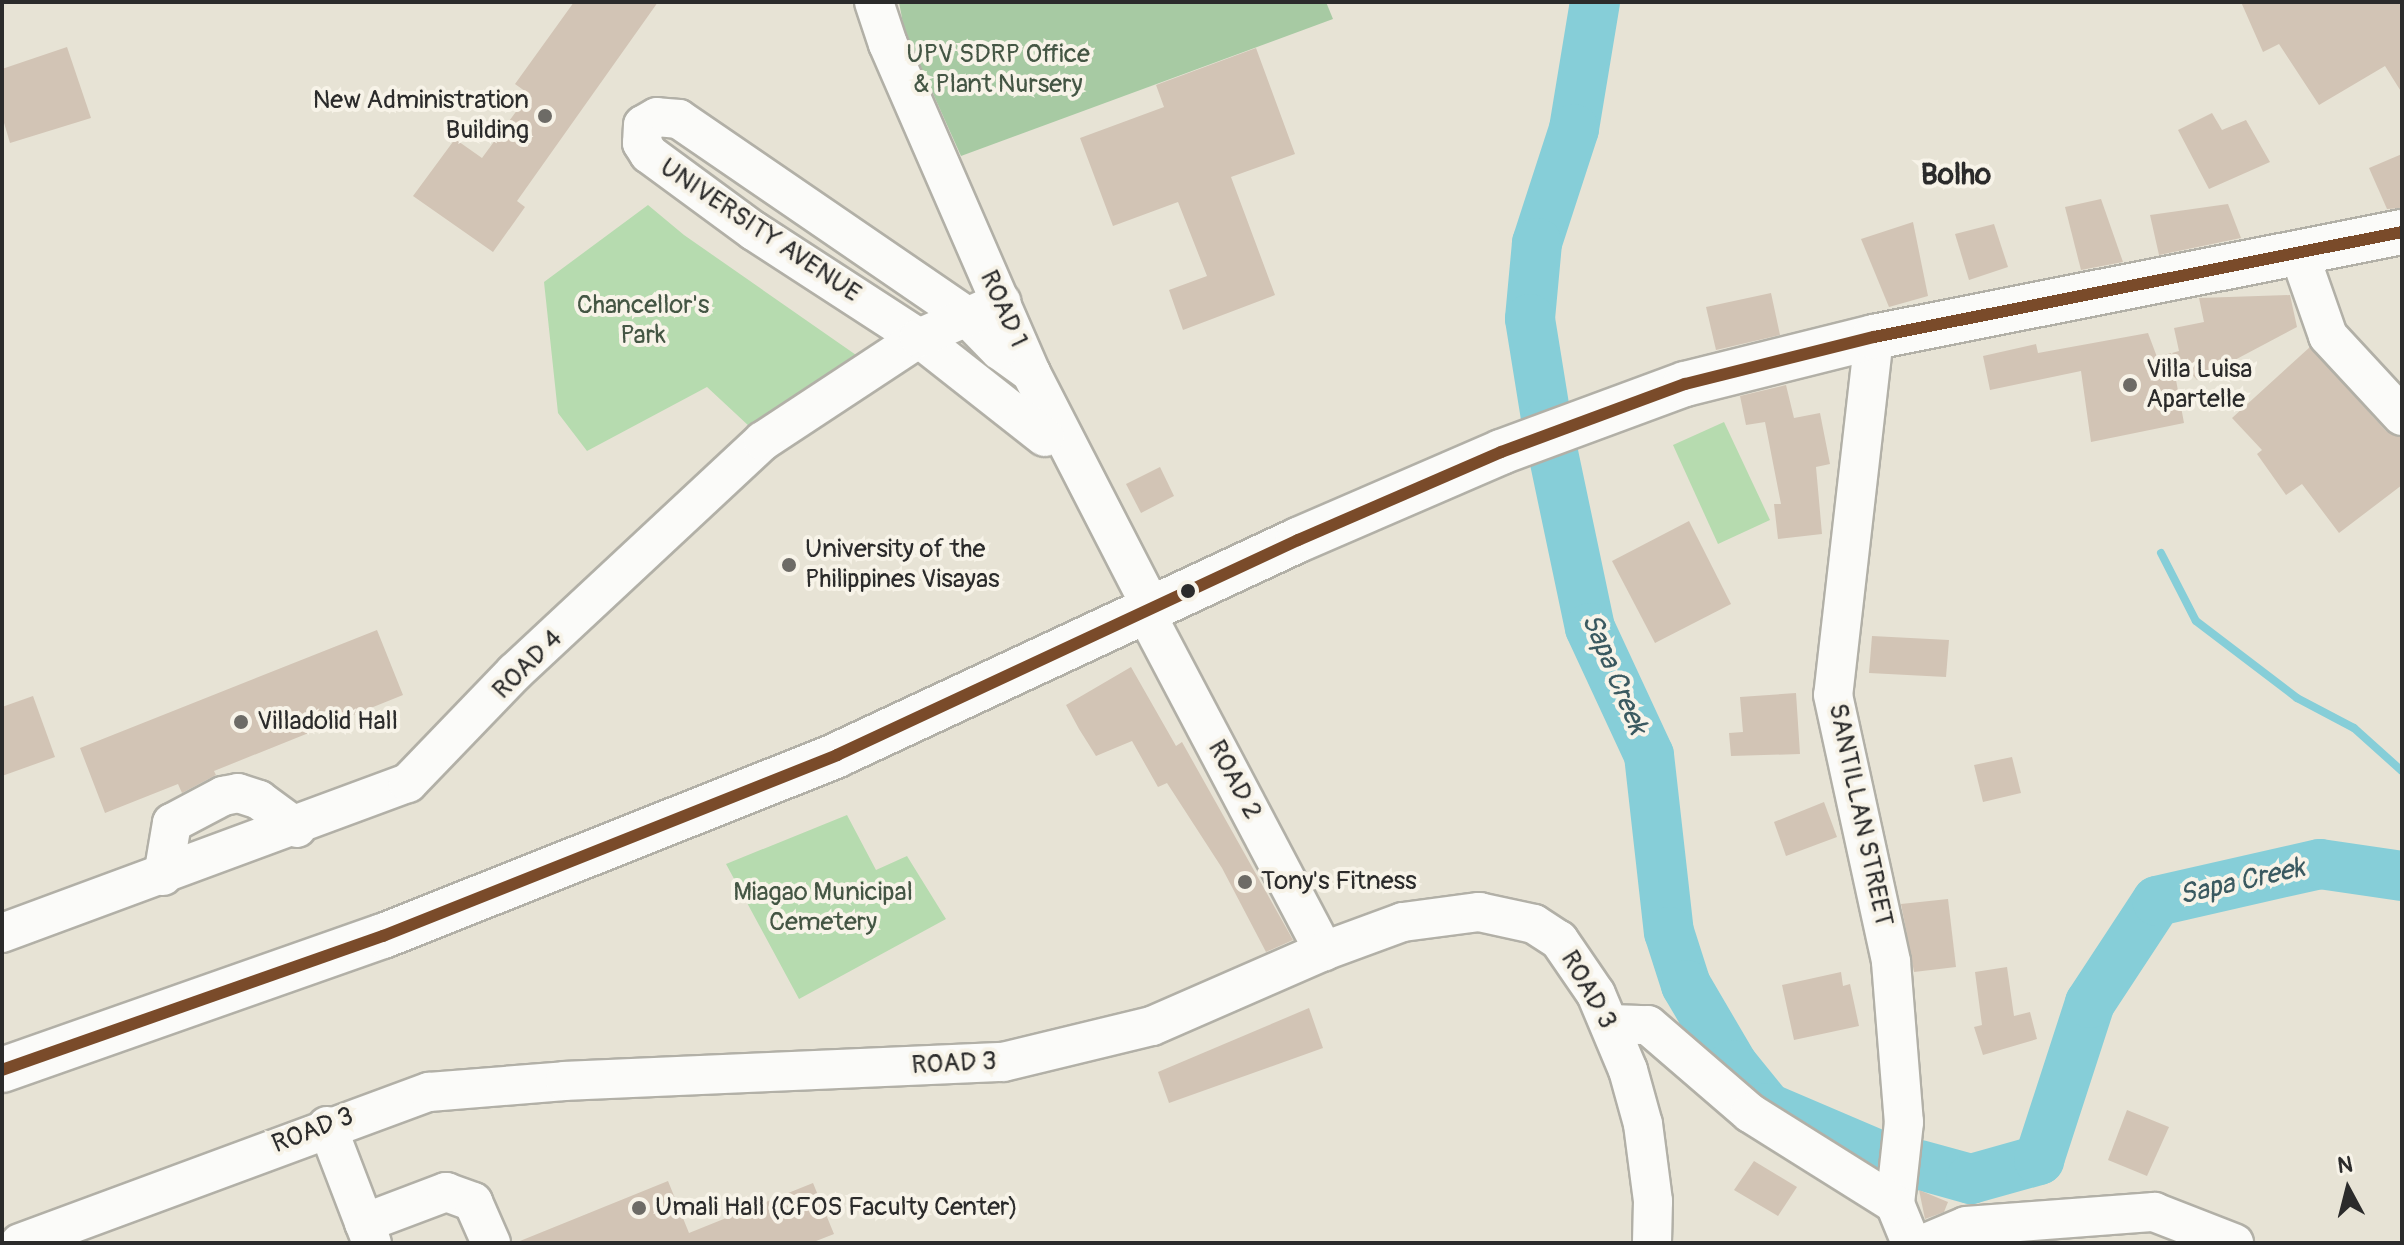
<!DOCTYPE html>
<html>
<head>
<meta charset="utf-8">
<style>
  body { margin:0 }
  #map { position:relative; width:2404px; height:1245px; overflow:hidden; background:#e7e3d5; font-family:Pangolin,sans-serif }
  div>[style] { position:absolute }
  .green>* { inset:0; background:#b6dbaf }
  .forest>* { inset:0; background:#a7caa3 }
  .stream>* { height:8px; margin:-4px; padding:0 4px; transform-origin:4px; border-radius:4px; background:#86ced8 }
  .river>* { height:50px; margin:-25px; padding:0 25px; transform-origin:25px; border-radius:25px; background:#86ced8 }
  .building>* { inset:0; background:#d2c4b5 }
  .roads { filter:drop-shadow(2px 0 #b2b0a7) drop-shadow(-2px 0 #b2b0a7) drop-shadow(0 2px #b2b0a7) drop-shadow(0 -2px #b2b0a7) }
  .minor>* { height:38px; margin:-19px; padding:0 19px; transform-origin:19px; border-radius:19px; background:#fbfbf9 }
  .major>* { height:44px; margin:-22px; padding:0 22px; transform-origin:22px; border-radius:22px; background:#fbfbf9 }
  .bus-1>* { height:12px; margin:-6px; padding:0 6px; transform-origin:6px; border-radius:6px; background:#7a4b2a }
  .dots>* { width:22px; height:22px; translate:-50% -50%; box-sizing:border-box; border:4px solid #f7f3e8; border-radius:50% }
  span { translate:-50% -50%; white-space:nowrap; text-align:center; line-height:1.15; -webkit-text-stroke:8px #f7f3e8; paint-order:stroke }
  .park-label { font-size:26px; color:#445644 }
  .poi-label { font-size:26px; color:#2b2b2b }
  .right { translate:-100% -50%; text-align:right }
  .left { translate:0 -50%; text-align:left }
  .street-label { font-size:26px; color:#2b2b2b }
  .water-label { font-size:28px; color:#3a5960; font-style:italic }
  .quarter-label { font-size:30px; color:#2b2b2b; font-weight:700 }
  .frame { position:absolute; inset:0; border:4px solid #2b2b2b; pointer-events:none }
  .north { position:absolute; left:2308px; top:1149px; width:80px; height:80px; -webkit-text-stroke:6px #f7f3e8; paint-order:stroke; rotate:353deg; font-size:22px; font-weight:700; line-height:32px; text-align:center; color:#2b2b2b }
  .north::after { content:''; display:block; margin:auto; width:28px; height:36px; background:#2b2b2b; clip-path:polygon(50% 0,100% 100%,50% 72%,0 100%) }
</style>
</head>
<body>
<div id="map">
  <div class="green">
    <div style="clip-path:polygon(648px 205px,684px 235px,869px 364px,750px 427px,707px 387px,587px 451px,558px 413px,544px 282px)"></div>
    <div style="clip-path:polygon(1724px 422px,1770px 520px,1718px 544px,1673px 445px)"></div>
    <div style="clip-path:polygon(847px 815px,876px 870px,907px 856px,946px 919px,799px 999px,726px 864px)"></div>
  </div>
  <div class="forest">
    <div style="clip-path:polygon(899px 2px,1326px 2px,1333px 19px,961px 156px,904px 29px)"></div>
  </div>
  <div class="stream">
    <div style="left:2161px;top:553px;width:76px;rotate:62.8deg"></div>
    <div style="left:2196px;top:621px;width:127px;rotate:37.3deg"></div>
    <div style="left:2297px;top:698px;width:64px;rotate:27.8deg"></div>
    <div style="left:2354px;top:728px;width:64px;rotate:41.9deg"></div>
  </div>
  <div class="river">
    <div style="left:1595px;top:2px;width:129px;rotate:99.4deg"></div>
    <div style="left:1574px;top:129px;width:120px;rotate:108deg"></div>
    <div style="left:1537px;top:243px;width:76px;rotate:95.3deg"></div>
    <div style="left:1530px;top:319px;width:106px;rotate:80.8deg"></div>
    <div style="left:1547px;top:424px;width:208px;rotate:78.1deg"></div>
    <div style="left:1590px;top:628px;width:140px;rotate:65.1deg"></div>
    <div style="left:1649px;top:755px;width:178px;rotate:83.6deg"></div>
    <div style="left:1669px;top:932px;width:56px;rotate:72.2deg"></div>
    <div style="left:1686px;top:985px;width:93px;rotate:59.6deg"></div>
    <div style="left:1733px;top:1065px;width:55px;rotate:50.9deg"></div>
    <div style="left:1768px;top:1108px;width:125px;rotate:23.1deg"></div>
    <div style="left:1920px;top:1165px;width:53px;rotate:15.4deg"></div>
    <div style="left:1971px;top:1179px;width:71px;rotate:-15.6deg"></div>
    <div style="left:2039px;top:1160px;width:165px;rotate:-72deg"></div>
    <div style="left:2090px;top:1003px;width:122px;rotate:-56.7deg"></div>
    <div style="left:2157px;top:901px;width:167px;rotate:-12.8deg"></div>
    <div style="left:2320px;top:864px;width:83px;rotate:8.3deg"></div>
  </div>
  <div class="building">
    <div style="clip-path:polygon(574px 2px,658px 2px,517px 201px,525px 207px,493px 252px,413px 196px,455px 139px,482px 158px,529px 94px,515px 84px)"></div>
    <div style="clip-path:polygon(2241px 2px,2402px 2px,2402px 93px,2385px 66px,2319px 105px,2279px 44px,2263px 52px)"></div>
    <div style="clip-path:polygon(67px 47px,91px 118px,10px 143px,2px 116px,2px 69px)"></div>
    <div style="clip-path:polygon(1256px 48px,1295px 154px,1231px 177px,1275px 295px,1183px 330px,1169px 290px,1207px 276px,1178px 202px,1113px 226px,1080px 138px,1164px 107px,1156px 85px)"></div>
    <div style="clip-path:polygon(2212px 113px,2222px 130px,2246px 120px,2270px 162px,2209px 189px,2178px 130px)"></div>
    <div style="clip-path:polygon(2402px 154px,2402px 208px,2387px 209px,2369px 168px)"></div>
    <div style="clip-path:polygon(2101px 199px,2123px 262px,2081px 270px,2065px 207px)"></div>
    <div style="clip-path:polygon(2228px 204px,2241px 238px,2159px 255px,2150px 215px)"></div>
    <div style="clip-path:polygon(1913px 222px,1928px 296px,1889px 307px,1861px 239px)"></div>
    <div style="clip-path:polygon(1994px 224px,2008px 267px,1969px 280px,1955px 234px)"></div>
    <div style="clip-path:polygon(1771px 293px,1780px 335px,1716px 350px,1706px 307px)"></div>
    <div style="clip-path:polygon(2290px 295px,2297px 327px,2197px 380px,2172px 353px,2179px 351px,2174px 328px,2204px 322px,2199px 298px)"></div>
    <div style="clip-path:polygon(2148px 333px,2157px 357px,2171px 353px,2184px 423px,2091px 442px,2081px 371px,1990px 390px,1983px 356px,2036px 344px,2038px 353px)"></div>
    <div style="clip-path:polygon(2310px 347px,2386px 431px,2402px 437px,2402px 485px,2339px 533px,2302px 484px,2286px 495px,2257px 454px,2262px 450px,2232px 418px)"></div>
    <div style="clip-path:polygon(1786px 385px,1794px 418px,1820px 413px,1830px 464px,1816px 467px,1822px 534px,1778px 539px,1774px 504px,1781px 504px,1765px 422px,1746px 425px,1740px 396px)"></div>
    <div style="clip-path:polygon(1160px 467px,1174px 496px,1141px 513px,1126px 484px)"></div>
    <div style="clip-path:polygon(1689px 521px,1731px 604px,1655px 643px,1612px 561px)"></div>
    <div style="clip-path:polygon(377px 630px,403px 695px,214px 771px,216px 775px,182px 793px,178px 784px,105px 813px,80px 748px)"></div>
    <div style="clip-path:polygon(1872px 636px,1949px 640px,1946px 677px,1869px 673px)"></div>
    <div style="clip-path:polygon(1131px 667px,1176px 746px,1182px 742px,1293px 940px,1266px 952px,1222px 868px,1167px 783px,1158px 787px,1132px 741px,1096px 756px,1079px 729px,1066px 705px)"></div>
    <div style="clip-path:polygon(1796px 693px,1800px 754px,1731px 756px,1729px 733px,1743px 732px,1740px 697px)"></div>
    <div style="clip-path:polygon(33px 696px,55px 757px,2px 776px,2px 707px)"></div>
    <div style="clip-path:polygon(2012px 757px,2021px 793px,1983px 802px,1974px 765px)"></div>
    <div style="clip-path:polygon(1824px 802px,1837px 837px,1786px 856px,1774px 822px)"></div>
    <div style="clip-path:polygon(1948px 899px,1956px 967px,1914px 972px,1901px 904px)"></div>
    <div style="clip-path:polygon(2007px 967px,2014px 1016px,2030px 1012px,2037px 1039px,1983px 1055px,1974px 1027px,1982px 1025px,1975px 972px)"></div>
    <div style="clip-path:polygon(1841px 972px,1843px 986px,1850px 984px,1859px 1026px,1794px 1040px,1782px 985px)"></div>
    <div style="clip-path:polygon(1309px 1008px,1323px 1048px,1169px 1103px,1158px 1072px)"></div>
    <div style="clip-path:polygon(2127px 1110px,2169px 1127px,2147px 1176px,2108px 1160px)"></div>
    <div style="clip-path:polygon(1754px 1161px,1797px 1187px,1778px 1216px,1734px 1190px)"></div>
    <div style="clip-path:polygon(668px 1181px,689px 1233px,813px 1183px,834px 1234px,811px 1243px,515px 1243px)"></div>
    <div style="clip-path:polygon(1919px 1190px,1948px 1202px,1944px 1212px,1925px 1219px)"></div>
  </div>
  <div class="roads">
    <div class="minor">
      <div style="left:874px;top:2px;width:44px;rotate:71.6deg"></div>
      <div style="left:888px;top:44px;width:359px;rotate:66.5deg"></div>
      <div style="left:1031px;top:373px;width:262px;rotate:62.8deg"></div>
      <div style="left:2299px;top:253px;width:88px;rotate:70.7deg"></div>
      <div style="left:2328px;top:336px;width:109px;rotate:47.2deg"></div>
      <div style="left:1874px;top:337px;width:360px;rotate:96.5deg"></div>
      <div style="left:1833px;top:695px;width:273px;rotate:77.7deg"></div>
      <div style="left:1891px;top:962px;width:161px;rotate:85.4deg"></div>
      <div style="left:1904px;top:1122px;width:82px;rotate:96.3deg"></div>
      <div style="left:1895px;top:1204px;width:42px;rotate:67.7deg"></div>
      <div style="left:1031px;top:373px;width:39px;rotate:-144deg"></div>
      <div style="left:999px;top:350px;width:49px;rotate:-134.2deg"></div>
      <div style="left:965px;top:315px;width:347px;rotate:-145.6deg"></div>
      <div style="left:679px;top:119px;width:22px;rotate:-175deg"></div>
      <div style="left:657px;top:117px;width:16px;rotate:150deg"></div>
      <div style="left:643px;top:125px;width:18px;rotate:93deg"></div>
      <div style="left:642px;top:143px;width:13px;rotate:58deg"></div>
      <div style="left:649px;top:154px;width:130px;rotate:36.3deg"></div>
      <div style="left:754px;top:231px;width:197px;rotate:33deg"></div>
      <div style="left:919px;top:338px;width:160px;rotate:38.2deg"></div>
      <div style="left:1144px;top:610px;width:386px;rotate:62.2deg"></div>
      <div style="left:163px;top:876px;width:54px;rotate:-80.4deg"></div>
      <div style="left:172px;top:823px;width:58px;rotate:-27.9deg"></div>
      <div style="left:223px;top:796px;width:15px;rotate:-11deg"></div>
      <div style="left:238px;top:793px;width:22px;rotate:18deg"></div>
      <div style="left:259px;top:800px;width:47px;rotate:36.4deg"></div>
      <div style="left:2px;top:933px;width:433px;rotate:-20.3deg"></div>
      <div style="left:408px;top:783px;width:154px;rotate:-46.1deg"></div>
      <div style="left:515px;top:672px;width:339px;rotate:-43deg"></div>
      <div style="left:763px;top:441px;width:187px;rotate:-33.4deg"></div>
      <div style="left:919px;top:338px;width:90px;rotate:-23.7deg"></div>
      <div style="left:1610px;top:1024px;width:38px;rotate:2deg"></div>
      <div style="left:1648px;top:1025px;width:135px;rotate:40.8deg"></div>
      <div style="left:1750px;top:1113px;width:171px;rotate:32.1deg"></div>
      <div style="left:327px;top:1126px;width:125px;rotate:69deg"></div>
      <div style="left:364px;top:1223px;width:88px;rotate:-20.7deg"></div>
      <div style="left:446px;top:1192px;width:29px;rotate:20deg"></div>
      <div style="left:473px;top:1202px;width:45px;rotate:66.3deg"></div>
      <div style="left:20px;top:1243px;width:436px;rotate:-20.3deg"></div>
      <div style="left:429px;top:1092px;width:136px;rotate:-4.6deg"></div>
      <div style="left:565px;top:1081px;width:438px;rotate:-2.5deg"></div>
      <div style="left:1003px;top:1062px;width:153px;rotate:-13.6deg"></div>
      <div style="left:1152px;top:1026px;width:188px;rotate:-23.6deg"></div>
      <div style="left:1324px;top:951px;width:84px;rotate:-20.2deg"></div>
      <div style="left:1403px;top:922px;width:77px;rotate:-7.5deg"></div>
      <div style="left:1479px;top:912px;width:56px;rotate:12.3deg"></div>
      <div style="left:1534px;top:924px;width:30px;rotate:33deg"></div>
      <div style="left:1559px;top:940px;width:65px;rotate:55.6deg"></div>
      <div style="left:1596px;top:994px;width:82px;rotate:67.2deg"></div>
      <div style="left:1628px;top:1070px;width:56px;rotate:74.5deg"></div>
      <div style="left:1643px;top:1124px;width:78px;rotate:82.6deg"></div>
      <div style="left:1653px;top:1201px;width:42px;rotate:91.4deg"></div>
      <div style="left:1926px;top:1243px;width:43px;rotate:-23deg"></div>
      <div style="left:1966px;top:1226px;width:189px;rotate:-4.3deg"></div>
      <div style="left:2154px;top:1212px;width:86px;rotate:21.2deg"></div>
    </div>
    <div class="major">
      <div style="left:2px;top:1070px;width:404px;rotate:-19.4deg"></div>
      <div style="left:383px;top:936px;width:489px;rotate:-21.7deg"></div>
      <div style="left:837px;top:755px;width:509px;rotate:-25deg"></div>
      <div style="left:1298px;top:540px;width:221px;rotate:-23.4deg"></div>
      <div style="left:1501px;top:452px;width:196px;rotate:-20.3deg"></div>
      <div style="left:1685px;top:384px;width:195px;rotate:-14deg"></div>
      <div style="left:1874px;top:337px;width:538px;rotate:-11.25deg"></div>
    </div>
  </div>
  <div class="bus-1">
    <div style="left:2px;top:1070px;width:404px;rotate:-19.4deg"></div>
    <div style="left:383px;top:936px;width:489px;rotate:-21.7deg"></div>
    <div style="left:837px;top:755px;width:509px;rotate:-25deg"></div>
    <div style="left:1298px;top:540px;width:221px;rotate:-23.4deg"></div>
    <div style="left:1501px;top:452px;width:196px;rotate:-20.3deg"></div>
    <div style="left:1685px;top:384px;width:195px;rotate:-14deg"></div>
    <div style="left:1874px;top:337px;width:538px;rotate:-11.25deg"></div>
  </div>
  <div class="dots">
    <div style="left:545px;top:116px;background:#6d6b66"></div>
    <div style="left:2130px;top:385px;background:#6d6b66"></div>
    <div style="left:789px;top:565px;background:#6d6b66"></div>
    <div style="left:1188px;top:591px;background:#2b2b2b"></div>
    <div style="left:241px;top:722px;background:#6d6b66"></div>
    <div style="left:1245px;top:882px;background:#6d6b66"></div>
    <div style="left:639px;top:1208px;background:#6d6b66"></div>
  </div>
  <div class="park-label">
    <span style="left:998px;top:70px">UPV SDRP Office<br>&amp; Plant Nursery</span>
    <span style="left:643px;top:321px">Chancellor's<br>Park</span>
    <span style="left:823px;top:908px">Miagao Municipal<br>Cemetery</span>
  </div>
  <div class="poi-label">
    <span class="right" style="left:529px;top:116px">New Administration<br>Building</span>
    <span class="left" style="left:2146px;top:385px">Villa Luisa<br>Apartelle</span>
    <span class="left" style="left:805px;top:565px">University of the<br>Philippines Visayas</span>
    <span class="left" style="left:257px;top:722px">Villadolid Hall</span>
    <span class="left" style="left:1261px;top:882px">Tony's Fitness</span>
    <span class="left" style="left:655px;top:1208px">Umali Hall (CFOS Faculty Center)</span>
  </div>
  <div class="street-label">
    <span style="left:760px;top:231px;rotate:34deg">UNIVERSITY AVENUE</span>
    <span style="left:1003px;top:309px;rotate:66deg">ROAD 1</span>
    <span style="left:528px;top:665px;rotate:-45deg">ROAD 4</span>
    <span style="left:1234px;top:780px;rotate:62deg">ROAD 2</span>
    <span style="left:1860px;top:815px;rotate:78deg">SANTILLAN STREET</span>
    <span style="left:1588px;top:990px;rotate:60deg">ROAD 3</span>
    <span style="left:954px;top:1064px;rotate:-3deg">ROAD 3</span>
    <span style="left:313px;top:1131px;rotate:-21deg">ROAD 3</span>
  </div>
  <div class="water-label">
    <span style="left:1614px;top:674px;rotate:67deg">Sapa Creek</span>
    <span style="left:2242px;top:882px;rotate:-13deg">Sapa Creek</span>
  </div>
  <div class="quarter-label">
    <span style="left:1956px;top:175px">Bolho</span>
  </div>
  <div class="frame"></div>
  <div class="north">N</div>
</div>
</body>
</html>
